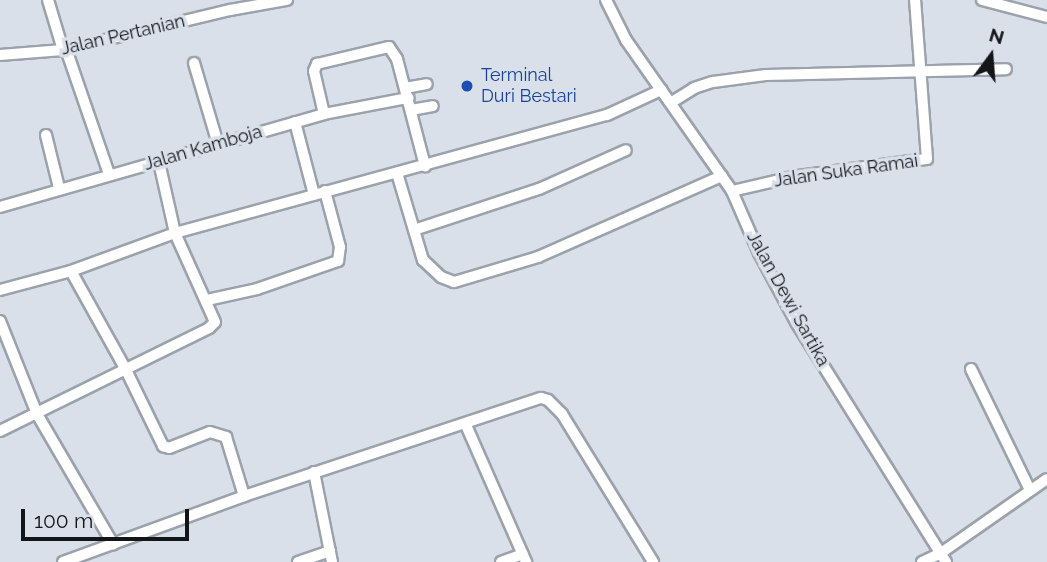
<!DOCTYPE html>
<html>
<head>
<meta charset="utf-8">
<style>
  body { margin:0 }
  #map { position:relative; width:1047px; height:562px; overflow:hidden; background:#d9e0ea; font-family:Raleway,sans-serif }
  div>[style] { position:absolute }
  .roads { filter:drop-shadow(2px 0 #9ba2ab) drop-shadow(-2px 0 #9ba2ab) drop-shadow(0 2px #9ba2ab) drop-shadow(0 -2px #9ba2ab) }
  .street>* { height:10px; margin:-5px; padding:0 5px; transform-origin:5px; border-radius:5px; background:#fff }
  .dots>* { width:19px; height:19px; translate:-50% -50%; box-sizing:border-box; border:4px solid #d9e0ea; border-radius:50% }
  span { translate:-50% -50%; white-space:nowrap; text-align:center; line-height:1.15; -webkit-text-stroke:7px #d9e0ea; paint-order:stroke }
  .street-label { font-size:18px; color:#131519 }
  .transit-label { font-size:18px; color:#164399 }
  .left { translate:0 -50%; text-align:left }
  .north { position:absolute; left:956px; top:21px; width:70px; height:70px; -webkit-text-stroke:5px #d9e0ea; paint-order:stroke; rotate:16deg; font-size:19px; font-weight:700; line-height:28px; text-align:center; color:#131519 }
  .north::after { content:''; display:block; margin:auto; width:24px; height:32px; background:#131519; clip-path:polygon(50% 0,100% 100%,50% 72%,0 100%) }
  .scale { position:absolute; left:21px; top:509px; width:168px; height:32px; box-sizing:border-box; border:4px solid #131519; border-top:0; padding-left:9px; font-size:21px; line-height:24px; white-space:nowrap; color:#131519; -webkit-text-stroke:5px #d9e0ea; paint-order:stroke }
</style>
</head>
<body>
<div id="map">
  <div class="roads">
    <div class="street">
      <div style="left:48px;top:0;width:52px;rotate:73.3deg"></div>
      <div style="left:606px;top:0;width:45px;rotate:63.4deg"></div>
      <div style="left:626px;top:40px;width:184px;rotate:54.9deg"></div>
      <div style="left:732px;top:191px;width:68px;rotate:66.5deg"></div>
      <div style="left:759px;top:253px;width:78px;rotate:61.8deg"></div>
      <div style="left:796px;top:322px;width:283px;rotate:58deg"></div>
      <div style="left:982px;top:0;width:67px;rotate:14.7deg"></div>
      <div style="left:66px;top:49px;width:132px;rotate:71deg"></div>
      <div style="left:0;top:55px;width:63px;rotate:-4.5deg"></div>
      <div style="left:63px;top:50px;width:172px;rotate:-13.5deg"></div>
      <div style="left:230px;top:10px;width:58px;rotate:-10deg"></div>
      <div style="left:194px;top:63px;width:84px;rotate:73.5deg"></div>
      <div style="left:405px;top:88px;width:22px;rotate:-10deg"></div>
      <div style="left:672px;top:102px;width:26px;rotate:-32deg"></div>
      <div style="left:694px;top:88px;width:20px;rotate:-18deg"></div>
      <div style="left:713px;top:82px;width:53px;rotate:-7.5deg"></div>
      <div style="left:766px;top:75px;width:240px;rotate:-1.4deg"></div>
      <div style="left:411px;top:110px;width:22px;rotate:-10deg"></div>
      <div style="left:324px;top:114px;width:44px;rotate:-103.1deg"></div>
      <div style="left:314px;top:71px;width:8px;rotate:-67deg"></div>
      <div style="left:317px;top:64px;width:74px;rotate:-13.3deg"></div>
      <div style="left:389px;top:47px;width:14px;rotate:56deg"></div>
      <div style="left:397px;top:59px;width:111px;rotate:75.3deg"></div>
      <div style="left:295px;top:122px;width:75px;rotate:75.4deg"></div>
      <div style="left:46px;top:135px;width:55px;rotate:76.2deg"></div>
      <div style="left:397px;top:173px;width:91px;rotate:73.4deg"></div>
      <div style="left:423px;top:260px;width:25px;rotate:43deg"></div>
      <div style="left:441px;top:277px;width:14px;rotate:21deg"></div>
      <div style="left:454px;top:282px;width:88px;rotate:-16.6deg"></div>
      <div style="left:538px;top:257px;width:201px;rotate:-23.8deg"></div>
      <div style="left:732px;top:191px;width:67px;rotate:-13deg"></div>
      <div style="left:797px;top:176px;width:131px;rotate:-7.5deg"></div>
      <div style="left:927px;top:159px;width:159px;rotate:-94.3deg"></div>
      <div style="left:0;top:207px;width:337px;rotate:-16deg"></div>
      <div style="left:324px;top:114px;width:86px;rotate:-10.8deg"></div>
      <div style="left:414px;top:230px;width:132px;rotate:-18.2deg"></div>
      <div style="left:539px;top:189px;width:95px;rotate:-24.1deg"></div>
      <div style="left:71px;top:271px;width:113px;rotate:60.9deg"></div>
      <div style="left:126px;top:370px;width:85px;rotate:64deg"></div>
      <div style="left:163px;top:446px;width:6px;rotate:18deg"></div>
      <div style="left:169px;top:448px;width:44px;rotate:-21.3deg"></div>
      <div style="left:210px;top:432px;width:17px;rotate:17deg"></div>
      <div style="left:226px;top:437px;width:62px;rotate:73deg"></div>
      <div style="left:0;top:290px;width:73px;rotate:-15deg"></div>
      <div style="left:71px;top:271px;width:111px;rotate:-20.1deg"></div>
      <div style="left:175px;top:233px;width:448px;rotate:-15.3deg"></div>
      <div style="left:607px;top:115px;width:60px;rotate:-24.8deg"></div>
      <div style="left:207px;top:300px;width:51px;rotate:-12.4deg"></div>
      <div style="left:257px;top:289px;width:86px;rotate:-19.1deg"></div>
      <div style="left:338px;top:261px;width:14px;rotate:-82deg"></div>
      <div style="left:340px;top:247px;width:58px;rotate:-105deg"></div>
      <div style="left:0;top:321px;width:100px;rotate:68.3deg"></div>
      <div style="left:37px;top:414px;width:151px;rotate:59.7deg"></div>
      <div style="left:971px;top:369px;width:135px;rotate:64deg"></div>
      <div style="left:466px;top:425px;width:150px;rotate:66.3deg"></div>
      <div style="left:0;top:431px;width:233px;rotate:-26.2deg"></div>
      <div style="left:209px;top:328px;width:8px;rotate:-45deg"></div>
      <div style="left:215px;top:322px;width:98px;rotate:-114.2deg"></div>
      <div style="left:175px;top:233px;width:73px;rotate:-102.7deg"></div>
      <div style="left:314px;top:472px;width:92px;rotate:78.7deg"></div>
      <div style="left:63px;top:562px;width:193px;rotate:-20deg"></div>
      <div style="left:244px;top:496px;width:313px;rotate:-18.3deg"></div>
      <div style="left:541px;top:398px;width:7px;rotate:16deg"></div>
      <div style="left:548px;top:400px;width:20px;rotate:45deg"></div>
      <div style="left:562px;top:414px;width:174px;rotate:58.4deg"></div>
      <div style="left:298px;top:562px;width:34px;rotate:-19deg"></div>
      <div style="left:501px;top:562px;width:23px;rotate:-20deg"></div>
      <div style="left:922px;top:562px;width:21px;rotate:-25deg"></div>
      <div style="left:941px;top:553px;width:129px;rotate:-34.9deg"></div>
    </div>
  </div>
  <div class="dots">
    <div style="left:467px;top:86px;background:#1a4fb4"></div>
  </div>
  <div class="street-label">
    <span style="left:123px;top:35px;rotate:-13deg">Jalan Pertanian</span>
    <span style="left:203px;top:148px;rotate:-16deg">Jalan Kamboja</span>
    <span style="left:846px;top:171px;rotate:-8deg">Jalan Suka Ramai</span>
    <span style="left:788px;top:299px;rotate:61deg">Jalan Dewi Sartika</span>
  </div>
  <div class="transit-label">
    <span class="left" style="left:481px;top:86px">Terminal<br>Duri Bestari</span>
  </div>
  <div class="north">N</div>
  <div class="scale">100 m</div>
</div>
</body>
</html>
